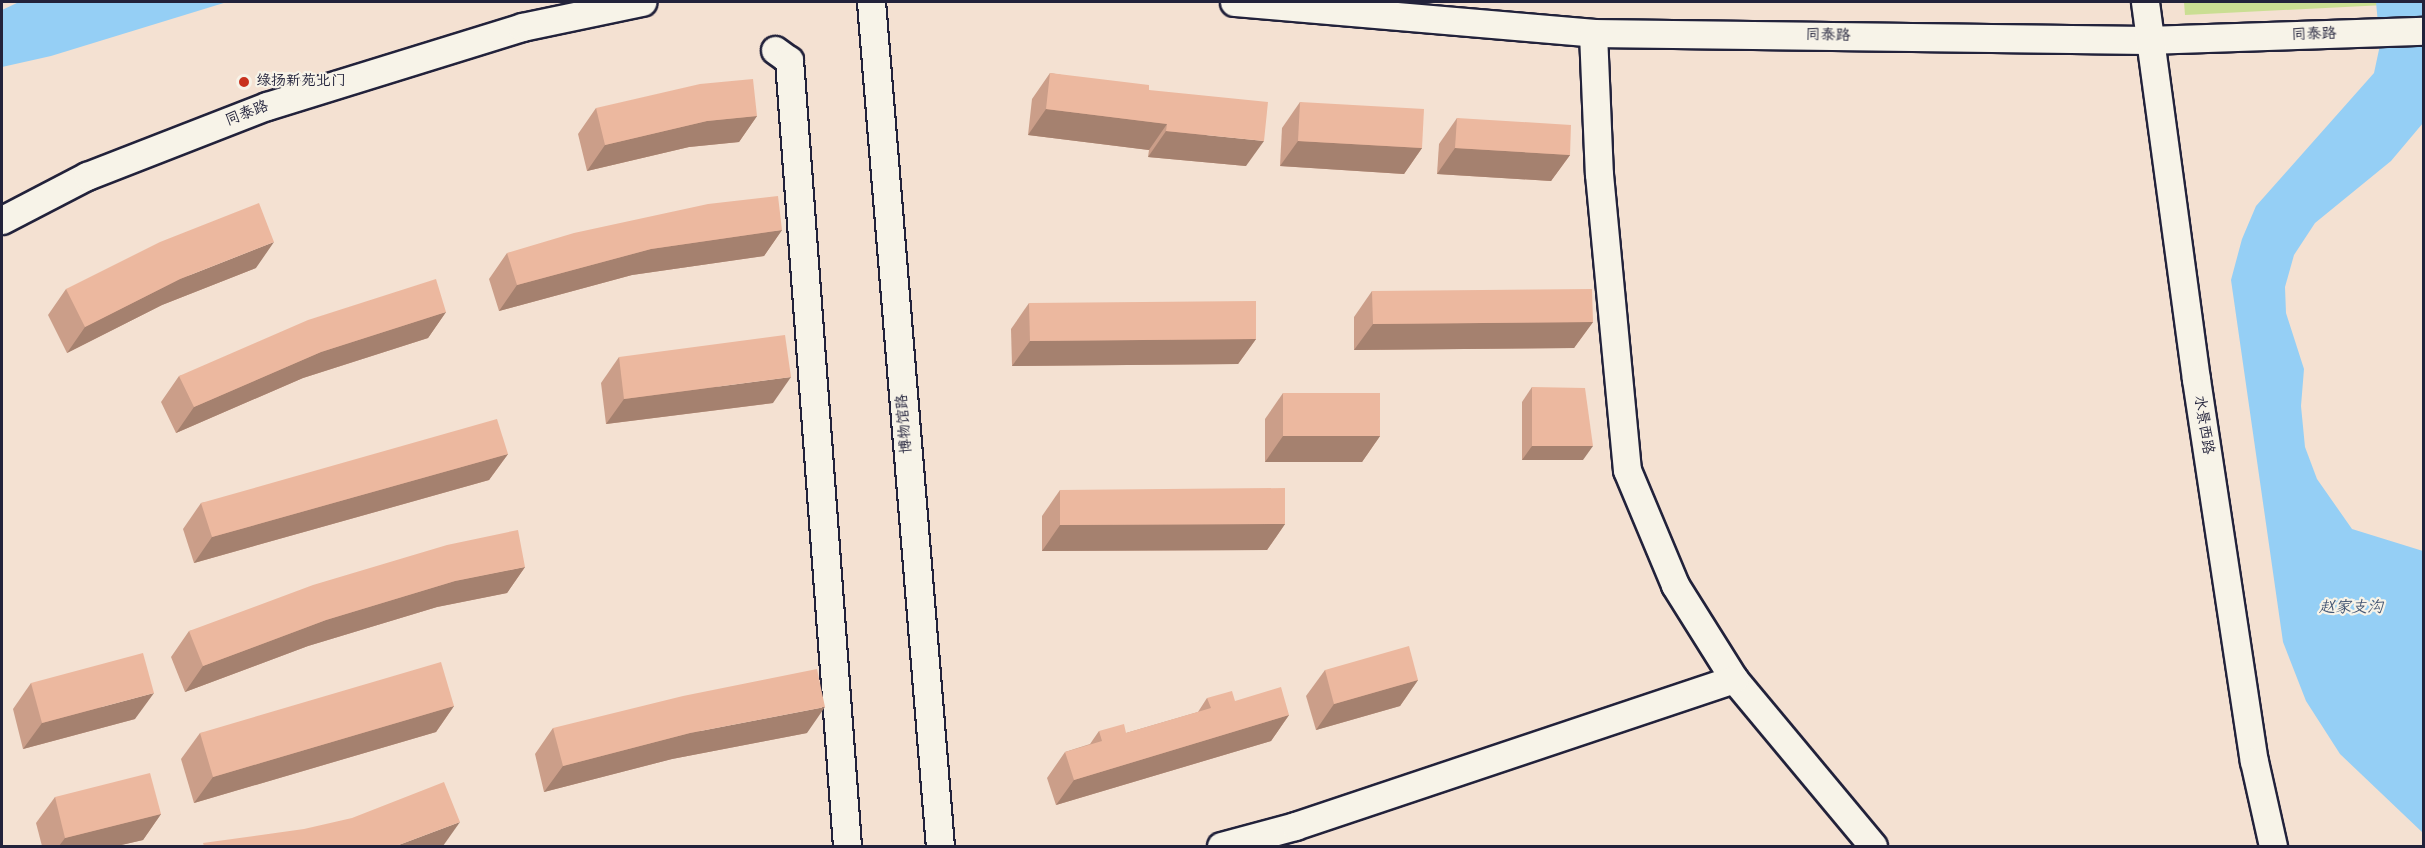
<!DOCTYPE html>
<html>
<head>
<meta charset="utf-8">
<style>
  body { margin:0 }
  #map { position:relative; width:2425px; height:848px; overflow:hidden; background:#f4e1d2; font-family:Kalam,"LXGW WenKai TC",sans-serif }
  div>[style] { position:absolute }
  .green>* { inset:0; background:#cade93 }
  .water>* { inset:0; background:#95cff5 }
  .roads { filter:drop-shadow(2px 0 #22223b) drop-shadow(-2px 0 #22223b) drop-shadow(0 2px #22223b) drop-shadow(0 -2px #22223b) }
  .minor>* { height:27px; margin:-13.5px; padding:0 13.5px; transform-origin:13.5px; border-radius:13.5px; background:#f7f3e8 }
  .wall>* { inset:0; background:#cb9e89 }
  .shaded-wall>* { inset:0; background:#a5816f }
  .building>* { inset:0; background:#ecb89f }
  .dots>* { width:16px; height:16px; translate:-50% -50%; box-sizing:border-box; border:3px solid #f7f3e8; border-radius:50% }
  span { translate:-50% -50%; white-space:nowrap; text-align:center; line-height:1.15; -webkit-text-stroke:4.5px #f7f3e8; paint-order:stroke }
  .street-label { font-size:15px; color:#22223b }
  .poi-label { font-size:15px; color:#22223b }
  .left { translate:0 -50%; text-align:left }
  .water-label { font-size:16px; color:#445673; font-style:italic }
  .frame { position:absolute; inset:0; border:3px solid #22223b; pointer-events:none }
</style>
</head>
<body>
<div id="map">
  <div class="green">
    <div style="clip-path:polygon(2184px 2px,2423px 2px,2424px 3px,2185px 15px)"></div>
  </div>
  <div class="water">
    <div style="clip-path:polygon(19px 2px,227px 2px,51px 56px,2px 67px,2px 10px)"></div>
    <div style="clip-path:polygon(2376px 2px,2423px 2px,2423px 123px,2391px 161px,2315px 223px,2294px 255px,2285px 287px,2286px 313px,2304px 369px,2301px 406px,2305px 447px,2317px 479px,2352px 529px,2423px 551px,2423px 833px,2340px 754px,2306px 701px,2283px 642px,2231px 280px,2242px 239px,2256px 206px,2374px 73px,2380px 45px)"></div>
  </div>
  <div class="roads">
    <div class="minor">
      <div style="left:871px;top:2px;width:847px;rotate:85.33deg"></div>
      <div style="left:1234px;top:2px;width:360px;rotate:4.9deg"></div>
      <div style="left:1593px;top:33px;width:554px;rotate:0.72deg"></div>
      <div style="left:2147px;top:40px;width:277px;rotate:-1.9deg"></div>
      <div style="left:2145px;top:2px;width:380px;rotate:82.3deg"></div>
      <div style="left:2196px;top:379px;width:386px;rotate:81.4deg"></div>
      <div style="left:2254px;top:761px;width:87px;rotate:77.4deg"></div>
      <div style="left:1593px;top:33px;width:141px;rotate:87.6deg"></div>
      <div style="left:1599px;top:174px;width:297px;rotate:84.6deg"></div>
      <div style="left:1627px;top:470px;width:125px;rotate:67.3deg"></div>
      <div style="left:1675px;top:585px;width:111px;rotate:57.9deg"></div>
      <div style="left:1734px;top:679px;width:217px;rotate:50.2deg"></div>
      <div style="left:775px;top:50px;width:17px;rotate:36deg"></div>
      <div style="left:789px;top:60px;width:788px;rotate:85.78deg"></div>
      <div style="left:2px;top:220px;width:96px;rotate:-27.4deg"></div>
      <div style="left:87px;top:176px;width:193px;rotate:-21.3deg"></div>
      <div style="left:267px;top:106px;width:267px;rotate:-17.2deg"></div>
      <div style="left:522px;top:27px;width:123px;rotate:-11.8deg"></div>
      <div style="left:1221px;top:846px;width:77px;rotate:-15.1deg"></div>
      <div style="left:1295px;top:826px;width:463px;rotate:-18.5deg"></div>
    </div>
  </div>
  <div class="wall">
    <div style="clip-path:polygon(1050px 73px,1149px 90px,1246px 166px,1148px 157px,1149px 150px,1028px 135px,1032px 99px)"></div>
    <div style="clip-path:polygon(1300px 102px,1422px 148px,1404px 174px,1280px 166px,1282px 128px)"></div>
    <div style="clip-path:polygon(596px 108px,757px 116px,739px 142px,689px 147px,587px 171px,578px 134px)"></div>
    <div style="clip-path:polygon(1457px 118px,1570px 155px,1551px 181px,1437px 174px,1439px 144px)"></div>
    <div style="clip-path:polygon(782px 230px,764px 256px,632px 275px,499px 311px,489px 279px,507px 253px)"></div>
    <div style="clip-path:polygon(256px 268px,162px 305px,67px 353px,48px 315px,66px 289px)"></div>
    <div style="clip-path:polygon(1372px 291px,1593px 322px,1574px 348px,1354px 350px,1354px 317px)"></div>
    <div style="clip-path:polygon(1029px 303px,1256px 339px,1238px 364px,1012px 366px,1011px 329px)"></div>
    <div style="clip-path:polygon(446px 312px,428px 338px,303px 378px,176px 433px,161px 402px,179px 376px)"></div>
    <div style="clip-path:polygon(619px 357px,773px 403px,606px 424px,601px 383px)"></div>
    <div style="clip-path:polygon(1532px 387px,1583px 460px,1522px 460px,1522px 402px)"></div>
    <div style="clip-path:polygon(1283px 393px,1380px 436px,1362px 462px,1265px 462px,1265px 419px)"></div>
    <div style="clip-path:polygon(508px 454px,489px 480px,194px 563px,183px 529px,201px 503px)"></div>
    <div style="clip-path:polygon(1060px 490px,1285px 524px,1267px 550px,1042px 551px,1042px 516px)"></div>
    <div style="clip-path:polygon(525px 567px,507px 593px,437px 607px,308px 646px,185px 692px,171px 657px,189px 631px)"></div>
    <div style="clip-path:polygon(1325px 670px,1418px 680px,1400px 706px,1316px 730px,1306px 696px)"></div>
    <div style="clip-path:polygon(31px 683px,135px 719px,23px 749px,13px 709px)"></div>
    <div style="clip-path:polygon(1207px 698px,1235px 701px,1289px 715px,1271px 741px,1056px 805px,1047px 778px,1065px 752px,1090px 744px,1099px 731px,1126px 733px,1198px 712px)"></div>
    <div style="clip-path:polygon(454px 706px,436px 732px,194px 803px,181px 759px,200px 733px)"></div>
    <div style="clip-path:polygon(553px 728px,807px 733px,672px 759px,544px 792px,535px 754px)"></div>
    <div style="clip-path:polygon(55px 797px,161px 814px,143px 840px,117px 846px,42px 846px,36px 823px)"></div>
  </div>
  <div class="shaded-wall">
    <div style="clip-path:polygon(1046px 109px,1167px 124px,1149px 150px,1028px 135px)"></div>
    <div style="clip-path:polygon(757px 116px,739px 142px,689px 147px,587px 171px,605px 145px,707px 121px)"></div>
    <div style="clip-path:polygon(1166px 131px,1264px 141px,1246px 166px,1148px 157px)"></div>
    <div style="clip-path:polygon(1298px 141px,1422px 148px,1404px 174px,1280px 166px)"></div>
    <div style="clip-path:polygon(1455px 148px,1570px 155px,1551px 181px,1437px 174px)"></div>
    <div style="clip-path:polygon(782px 230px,764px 256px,632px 275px,499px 311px,517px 285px,651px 249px)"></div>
    <div style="clip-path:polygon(274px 242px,256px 268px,162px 305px,67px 353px,85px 327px,180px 279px)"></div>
    <div style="clip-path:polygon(446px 312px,428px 338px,303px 378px,176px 433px,194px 407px,321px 352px)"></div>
    <div style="clip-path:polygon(1593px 322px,1574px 348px,1354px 350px,1373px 324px)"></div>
    <div style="clip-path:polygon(1256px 339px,1238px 364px,1012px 366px,1030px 341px)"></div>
    <div style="clip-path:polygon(791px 377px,773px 403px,606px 424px,624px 399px)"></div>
    <div style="clip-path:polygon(1283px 436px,1380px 436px,1362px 462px,1265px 462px)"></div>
    <div style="clip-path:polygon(1532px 446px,1593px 446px,1583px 460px,1522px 460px)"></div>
    <div style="clip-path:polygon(508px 454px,489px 480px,194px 563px,212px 537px)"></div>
    <div style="clip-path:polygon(1285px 524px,1267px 550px,1042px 551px,1060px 525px)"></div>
    <div style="clip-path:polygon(525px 567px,507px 593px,437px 607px,308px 646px,185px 692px,203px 666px,326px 620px,455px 581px)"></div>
    <div style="clip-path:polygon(1418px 680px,1400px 706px,1316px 730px,1334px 704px)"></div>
    <div style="clip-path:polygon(154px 693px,135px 719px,23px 749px,42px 723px)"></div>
    <div style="clip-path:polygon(454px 706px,436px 732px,194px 803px,213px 777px)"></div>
    <div style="clip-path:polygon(825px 707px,807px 733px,672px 759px,544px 792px,563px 766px,690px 733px)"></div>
    <div style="clip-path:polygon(1289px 715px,1271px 741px,1056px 805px,1074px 780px)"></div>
    <div style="clip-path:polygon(161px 814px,143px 840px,117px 846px,59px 846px,65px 838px)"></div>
    <div style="clip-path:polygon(460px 822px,443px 846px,396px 846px)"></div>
  </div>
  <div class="building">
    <div style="clip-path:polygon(1050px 73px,1149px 85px,1149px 90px,1268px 102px,1264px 141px,1166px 131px,1167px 124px,1046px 109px)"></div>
    <div style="clip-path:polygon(753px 79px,757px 116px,707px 121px,605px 145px,596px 108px,700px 84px)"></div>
    <div style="clip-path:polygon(1300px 102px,1424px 109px,1422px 148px,1298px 141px)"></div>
    <div style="clip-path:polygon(1457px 118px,1571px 125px,1570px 155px,1455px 148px)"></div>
    <div style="clip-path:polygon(778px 196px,782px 230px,651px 249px,517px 285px,507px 253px,574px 233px,708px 204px)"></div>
    <div style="clip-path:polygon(259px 203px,274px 242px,180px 279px,85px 327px,66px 289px,160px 242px)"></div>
    <div style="clip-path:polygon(436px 279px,446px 312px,321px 352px,194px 407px,179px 376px,308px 320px)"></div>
    <div style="clip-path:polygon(1592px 289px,1593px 322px,1373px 324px,1372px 291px)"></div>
    <div style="clip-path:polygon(1256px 301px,1256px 339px,1030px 341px,1029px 303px)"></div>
    <div style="clip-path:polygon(785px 335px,791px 377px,624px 399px,619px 357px)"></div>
    <div style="clip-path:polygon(1532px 387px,1585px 388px,1593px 446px,1532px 446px)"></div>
    <div style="clip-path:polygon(1283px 393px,1380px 393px,1380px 436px,1283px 436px)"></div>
    <div style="clip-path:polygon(497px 419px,508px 454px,212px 537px,201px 503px)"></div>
    <div style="clip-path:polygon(1285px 488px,1285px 524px,1060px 525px,1060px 490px)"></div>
    <div style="clip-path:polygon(518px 530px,525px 567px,455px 581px,326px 620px,203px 666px,189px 631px,313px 585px,447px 545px)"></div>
    <div style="clip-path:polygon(1409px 646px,1418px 680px,1334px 704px,1325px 670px)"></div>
    <div style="clip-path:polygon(143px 653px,154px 693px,42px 723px,31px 683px)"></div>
    <div style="clip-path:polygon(441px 662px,454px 706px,213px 777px,200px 733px)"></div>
    <div style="clip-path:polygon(817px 669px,825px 707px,690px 733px,563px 766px,553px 728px,683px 696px)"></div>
    <div style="clip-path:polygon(1281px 687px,1289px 715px,1074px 780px,1065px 752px,1102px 741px,1099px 731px,1124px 724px,1126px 733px,1211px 708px,1207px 698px,1232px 691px,1235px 701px)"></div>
    <div style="clip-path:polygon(150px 773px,161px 814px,65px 838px,55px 797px)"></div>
    <div style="clip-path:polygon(444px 782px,460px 822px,396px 846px,204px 846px,203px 843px,304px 829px,352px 818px)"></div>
  </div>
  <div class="dots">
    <div style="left:244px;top:82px;background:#c8321e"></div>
  </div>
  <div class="street-label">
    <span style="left:2314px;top:35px;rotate:-2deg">同泰路</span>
    <span style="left:1828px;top:36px;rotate:1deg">同泰路</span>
    <span style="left:247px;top:114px;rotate:-21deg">同泰路</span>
    <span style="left:905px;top:424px;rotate:-95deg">博物馆路</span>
    <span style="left:2203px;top:425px;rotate:81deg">水景西路</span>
  </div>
  <div class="poi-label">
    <span class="left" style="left:256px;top:82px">绿扬新苑北门</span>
  </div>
  <div class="water-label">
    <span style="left:2351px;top:608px">赵家支沟</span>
  </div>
  <div class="frame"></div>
</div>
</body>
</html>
